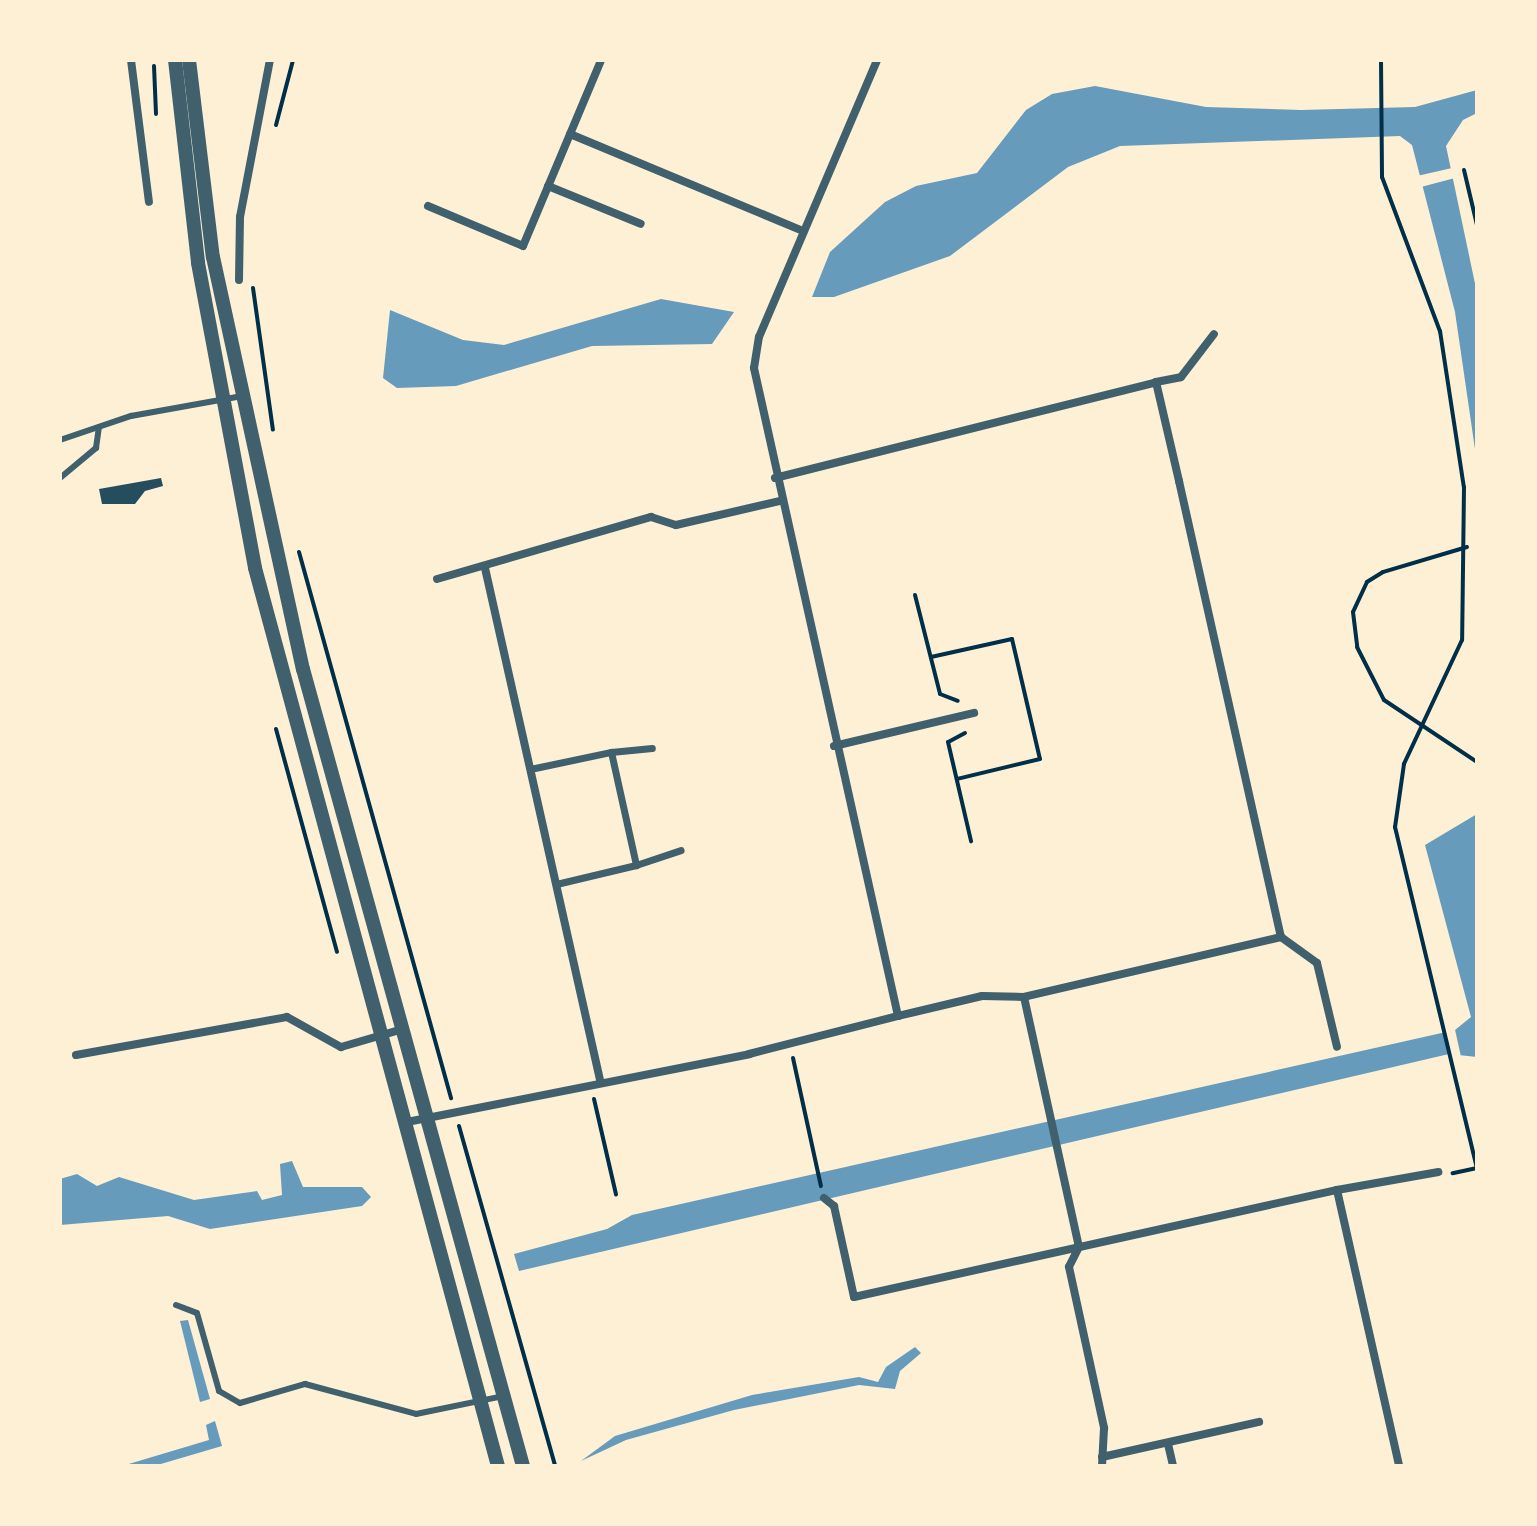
<!DOCTYPE html>
<html>
<head>
<meta charset="utf-8">
<style>
  body { margin:0 }
  #map { position:relative; width:1537px; height:1526px; overflow:hidden; background:#fdf0d5; font-family:"Alegreya Sans",sans-serif }
  div>[style] { position:absolute }
  .water>* { inset:0; background:#669bbc }
  .pier>* { inset:0; background:#fdf0d5 }
  .building>* { inset:0; background:#264d5e }
  .path>* { height:4px; margin:-2px; padding:0 2px; transform-origin:2px; border-radius:2px; background:#003049 }
  .service>* { height:6px; margin:-3px; padding:0 3px; transform-origin:3px; border-radius:3px; background:#3f606c }
  .pedestrian>* { height:7px; margin:-3.5px; padding:0 3.5px; transform-origin:3.5px; border-radius:3.5px; background:#3f606c }
  .minor>* { height:8px; margin:-4px; padding:0 4px; transform-origin:4px; border-radius:4px; background:#3f606c }
  .tertiary>* { height:14px; margin:-7px; padding:0 7px; transform-origin:7px; border-radius:7px; background:#3f606c }
  span { translate:-50% -50%; white-space:nowrap; text-align:center; line-height:1.15; -webkit-text-stroke:8px #fdf0d5; paint-order:stroke }
  .frame { position:absolute; inset:0; border:62px solid #fdf0d5; pointer-events:none }
</style>
</head>
<body>
<div id="map">
  <div class="water">
    <div style="clip-path:polygon(1095px 86px,1206px 107px,1301px 110px,1415px 107px,1477px 90px,1477px 113px,1463px 120px,1446px 146px,1477px 293px,1477px 463px,1455px 312px,1412px 145px,1400px 136px,1120px 146px,1068px 167px,950px 256px,834px 297px,812px 297px,830px 252px,885px 202px,916px 186px,977px 173px,1026px 110px,1052px 94px)"></div>
    <div style="clip-path:polygon(661px 299px,734px 312px,712px 344px,592px 346px,456px 386px,397px 388px,383px 378px,390px 310px,463px 340px,504px 345px)"></div>
    <div style="clip-path:polygon(1477px 814px,1477px 1057px,1449px 1054px,519px 1271px,514px 1254px,607px 1229px,632px 1215px,1455px 1030px,1471px 1017px,1425px 845px)"></div>
    <div style="clip-path:polygon(292px 1161px,303px 1187px,362px 1187px,371px 1197px,362px 1206px,210px 1229px,168px 1216px,60px 1225px,60px 1179px,77px 1174px,97px 1186px,119px 1177px,194px 1200px,257px 1191px,262px 1200px,282px 1195px,280px 1164px)"></div>
    <div style="clip-path:polygon(188px 1320px,210px 1399px,200px 1402px,180px 1321px)"></div>
    <div style="clip-path:polygon(915px 1347px,921px 1353px,900px 1371px,895px 1389px,859px 1385px,734px 1410px,626px 1440px,581px 1461px,615px 1436px,752px 1395px,859px 1377px,878px 1382px,886px 1367px)"></div>
    <div style="clip-path:polygon(215px 1421px,222px 1446px,154px 1466px,122px 1466px,209px 1440px,206px 1425px)"></div>
  </div>
  <div class="pier">
    <div style="clip-path:polygon(1452px 168px,1455px 178px,1421px 187px,1417px 176px)"></div>
    <div style="clip-path:polygon(1454px 1025px,1461px 1057px,1449px 1058px,1443px 1029px)"></div>
  </div>
  <div class="building">
    <div style="clip-path:polygon(161px 478px,163px 486px,145px 491px,135px 504px,102px 504px,99px 489px)"></div>
  </div>
  <div class="path">
    <div style="left:1381px;top:60px;width:117px;rotate:89.5deg"></div>
    <div style="left:1382px;top:177px;width:165px;rotate:69.4deg"></div>
    <div style="left:1440px;top:331px;width:158px;rotate:81.3deg"></div>
    <div style="left:1464px;top:487px;width:153px;rotate:90.7deg"></div>
    <div style="left:1462px;top:640px;width:137px;rotate:115.1deg"></div>
    <div style="left:1404px;top:764px;width:64px;rotate:98.1deg"></div>
    <div style="left:1395px;top:827px;width:351px;rotate:76.5deg"></div>
    <div style="left:1477px;top:1168px;width:25px;rotate:168deg"></div>
    <div style="left:154px;top:66px;width:48px;rotate:87.6deg"></div>
    <div style="left:276px;top:125px;width:67px;rotate:-75.3deg"></div>
    <div style="left:1464px;top:170px;width:57px;rotate:76.7deg"></div>
    <div style="left:253px;top:288px;width:143px;rotate:82deg"></div>
    <div style="left:1467px;top:547px;width:88px;rotate:163.4deg"></div>
    <div style="left:1383px;top:572px;width:19px;rotate:148deg"></div>
    <div style="left:1367px;top:582px;width:33px;rotate:115deg"></div>
    <div style="left:1353px;top:612px;width:35px;rotate:83deg"></div>
    <div style="left:1357px;top:647px;width:59px;rotate:63deg"></div>
    <div style="left:1384px;top:700px;width:112px;rotate:33.7deg"></div>
    <div style="left:299px;top:552px;width:567px;rotate:74.44deg"></div>
    <div style="left:915px;top:595px;width:102px;rotate:75.8deg"></div>
    <div style="left:940px;top:694px;width:19px;rotate:21deg"></div>
    <div style="left:931px;top:657px;width:83px;rotate:-12.5deg"></div>
    <div style="left:1012px;top:639px;width:123px;rotate:76.9deg"></div>
    <div style="left:1040px;top:759px;width:85px;rotate:166.5deg"></div>
    <div style="left:276px;top:729px;width:231px;rotate:74.7deg"></div>
    <div style="left:965px;top:733px;width:19px;rotate:152deg"></div>
    <div style="left:948px;top:742px;width:102px;rotate:76.9deg"></div>
    <div style="left:793px;top:1058px;width:131px;rotate:77.7deg"></div>
    <div style="left:594px;top:1099px;width:98px;rotate:77deg"></div>
    <div style="left:459px;top:1126px;width:353px;rotate:74.2deg"></div>
    <div style="left:1477px;top:1169px;width:23px;rotate:90deg"></div>
  </div>
  <div class="service">
    <div style="left:60px;top:440px;width:75px;rotate:-18.7deg"></div>
    <div style="left:131px;top:416px;width:113px;rotate:-10.2deg"></div>
    <div style="left:60px;top:478px;width:47px;rotate:-39.8deg"></div>
    <div style="left:96px;top:448px;width:21px;rotate:-82deg"></div>
    <div style="left:176px;top:1305px;width:22px;rotate:21deg"></div>
    <div style="left:197px;top:1313px;width:81px;rotate:74.2deg"></div>
    <div style="left:219px;top:1391px;width:24px;rotate:30deg"></div>
    <div style="left:240px;top:1403px;width:68px;rotate:-16.3deg"></div>
    <div style="left:305px;top:1384px;width:115px;rotate:15.1deg"></div>
    <div style="left:416px;top:1414px;width:90px;rotate:-11.6deg"></div>
  </div>
  <div class="pedestrian">
    <div style="left:611px;top:752px;width:41px;rotate:-5.6deg"></div>
    <div style="left:530px;top:769px;width:83px;rotate:-11.9deg"></div>
    <div style="left:611px;top:752px;width:116px;rotate:77.5deg"></div>
    <div style="left:636px;top:865px;width:82px;rotate:166.6deg"></div>
    <div style="left:636px;top:865px;width:47px;rotate:-18.4deg"></div>
  </div>
  <div class="minor">
    <div style="left:131px;top:60px;width:143px;rotate:82.8deg"></div>
    <div style="left:570px;top:134px;width:252px;rotate:22.6deg"></div>
    <div style="left:548px;top:186px;width:100px;rotate:22.2deg"></div>
    <div style="left:428px;top:206px;width:103px;rotate:22.8deg"></div>
    <div style="left:523px;top:246px;width:202px;rotate:-67.2deg"></div>
    <div style="left:239px;top:280px;width:63px;rotate:-89.1deg"></div>
    <div style="left:240px;top:217px;width:160px;rotate:-79.2deg"></div>
    <div style="left:1156px;top:382px;width:25px;rotate:-11deg"></div>
    <div style="left:1181px;top:377px;width:54px;rotate:-52.5deg"></div>
    <div style="left:775px;top:478px;width:393px;rotate:-14.1deg"></div>
    <div style="left:1156px;top:382px;width:102px;rotate:76.9deg"></div>
    <div style="left:1179px;top:481px;width:467px;rotate:77.4deg"></div>
    <div style="left:1281px;top:937px;width:264px;rotate:166.9deg"></div>
    <div style="left:1024px;top:997px;width:42px;rotate:-178.6deg"></div>
    <div style="left:982px;top:996px;width:86px;rotate:166.6deg"></div>
    <div style="left:485px;top:568px;width:525px;rotate:77.34deg"></div>
    <div style="left:437px;top:579px;width:223px;rotate:-16.2deg"></div>
    <div style="left:651px;top:517px;width:26px;rotate:18deg"></div>
    <div style="left:676px;top:525px;width:107px;rotate:-13deg"></div>
    <div style="left:834px;top:746px;width:144px;rotate:-13.3deg"></div>
    <div style="left:1281px;top:937px;width:44px;rotate:35.8deg"></div>
    <div style="left:1317px;top:963px;width:86px;rotate:76.6deg"></div>
    <div style="left:1024px;top:997px;width:256px;rotate:77.6deg"></div>
    <div style="left:1079px;top:1247px;width:22px;rotate:117deg"></div>
    <div style="left:1069px;top:1267px;width:165px;rotate:77.7deg"></div>
    <div style="left:1104px;top:1428px;width:38px;rotate:93deg"></div>
    <div style="left:76px;top:1055px;width:214px;rotate:-10.2deg"></div>
    <div style="left:287px;top:1017px;width:62px;rotate:29.1deg"></div>
    <div style="left:341px;top:1047px;width:65px;rotate:-16.2deg"></div>
    <div style="left:407px;top:1122px;width:349px;rotate:-11.2deg"></div>
    <div style="left:749px;top:1054px;width:154px;rotate:-14.3deg"></div>
    <div style="left:898px;top:1016px;width:664px;rotate:-102.53deg"></div>
    <div style="left:754px;top:368px;width:31px;rotate:-81deg"></div>
    <div style="left:759px;top:337px;width:301px;rotate:-66.9deg"></div>
    <div style="left:1337px;top:1190px;width:103px;rotate:-10.1deg"></div>
    <div style="left:824px;top:1198px;width:13px;rotate:39deg"></div>
    <div style="left:834px;top:1206px;width:93px;rotate:77.6deg"></div>
    <div style="left:854px;top:1297px;width:495px;rotate:-12.5deg"></div>
    <div style="left:1337px;top:1190px;width:283px;rotate:77.3deg"></div>
    <div style="left:1168px;top:1444px;width:23px;rotate:77deg"></div>
    <div style="left:1102px;top:1457px;width:161px;rotate:-12.6deg"></div>
  </div>
  <div class="tertiary">
    <div style="left:175px;top:60px;width:204px;rotate:83.5deg"></div>
    <div style="left:198px;top:263px;width:310px;rotate:79.4deg"></div>
    <div style="left:255px;top:568px;width:930px;rotate:74.86deg"></div>
    <div style="left:189px;top:60px;width:198px;rotate:83.1deg"></div>
    <div style="left:213px;top:257px;width:422px;rotate:77.7deg"></div>
    <div style="left:303px;top:669px;width:827px;rotate:74.57deg"></div>
  </div>
  <div class="frame"></div>
</div>
</body>
</html>
